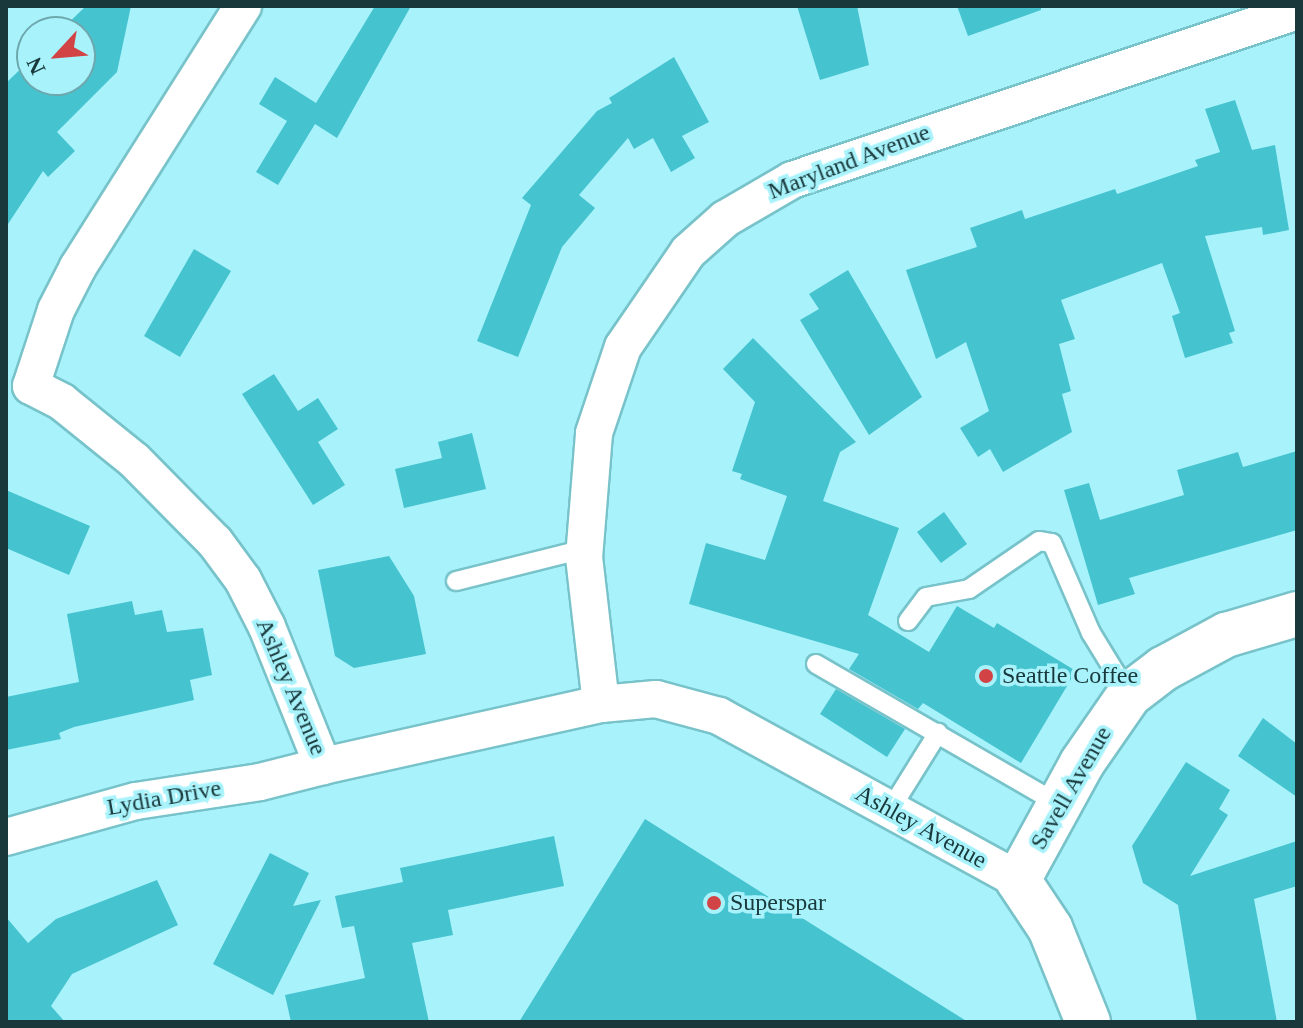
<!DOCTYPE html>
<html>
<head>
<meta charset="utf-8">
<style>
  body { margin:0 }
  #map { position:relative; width:1303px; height:1028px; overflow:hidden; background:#a8f3fb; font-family:"Times New Roman",serif }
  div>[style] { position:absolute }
  .building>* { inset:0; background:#45c3cf }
  .roads { filter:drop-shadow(2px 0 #78c3ca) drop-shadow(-2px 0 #78c3ca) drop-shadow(0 2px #78c3ca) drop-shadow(0 -2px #78c3ca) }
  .lane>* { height:18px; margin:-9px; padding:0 9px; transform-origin:9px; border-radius:9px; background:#fff }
  .street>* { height:36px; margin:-18px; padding:0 18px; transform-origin:18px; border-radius:18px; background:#fff }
  .secondary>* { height:44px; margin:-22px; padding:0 22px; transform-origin:22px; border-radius:22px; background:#fff }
  .dots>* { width:22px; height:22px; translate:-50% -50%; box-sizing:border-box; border:4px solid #a8f3fb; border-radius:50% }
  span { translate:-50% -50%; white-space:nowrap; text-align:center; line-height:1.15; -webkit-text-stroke:7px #a8f3fb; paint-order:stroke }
  .street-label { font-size:24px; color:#18383b }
  .poi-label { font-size:24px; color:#18383b }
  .left { translate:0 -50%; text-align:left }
  .frame { position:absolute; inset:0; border:8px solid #18383b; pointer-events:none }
  .north { position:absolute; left:16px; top:16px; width:80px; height:80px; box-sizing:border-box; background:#a8f3fb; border:2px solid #6ea8ae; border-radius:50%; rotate:244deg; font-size:22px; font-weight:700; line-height:32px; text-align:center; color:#18383b }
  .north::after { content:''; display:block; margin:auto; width:28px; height:36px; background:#d24345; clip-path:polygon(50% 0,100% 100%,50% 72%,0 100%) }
</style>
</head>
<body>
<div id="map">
  <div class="building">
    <div style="clip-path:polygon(86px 6px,131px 6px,117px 72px,57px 132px,75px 151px,48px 177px,43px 171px,6px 227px,6px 83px,32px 58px,32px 80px,80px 80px,80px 32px,59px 32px)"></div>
    <div style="clip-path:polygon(375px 6px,411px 6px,337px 138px,315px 124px,278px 185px,256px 172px,287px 121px,259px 104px,275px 77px,316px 103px)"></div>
    <div style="clip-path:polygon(797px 6px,857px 6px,869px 65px,820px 80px)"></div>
    <div style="clip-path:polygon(957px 6px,1041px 6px,1041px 10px,968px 36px)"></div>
    <div style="clip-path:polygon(674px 57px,709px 122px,682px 136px,695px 158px,671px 172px,653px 138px,634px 149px,628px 138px,579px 195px,595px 208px,562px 247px,518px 357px,477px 341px,531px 205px,522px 198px,597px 111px,612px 103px,609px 98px)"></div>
    <div style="clip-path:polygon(1235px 100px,1252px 150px,1275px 145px,1289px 230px,1263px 235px,1262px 227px,1205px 236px,1235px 331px,1229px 333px,1233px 343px,1185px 358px,1172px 316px,1180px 313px,1162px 263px,1061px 300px,1075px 339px,1059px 344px,1071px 391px,1062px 394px,1072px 432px,1003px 472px,990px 449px,978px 457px,960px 428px,989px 411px,966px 342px,936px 359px,906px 270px,977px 247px,970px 228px,1022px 210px,1025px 219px,1115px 189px,1117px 194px,1198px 166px,1195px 160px,1220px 152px,1205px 109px)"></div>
    <div style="clip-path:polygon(194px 249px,231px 271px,180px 357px,144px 336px)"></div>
    <div style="clip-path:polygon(848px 270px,922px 397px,869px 435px,800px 320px,819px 309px,809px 294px)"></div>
    <div style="clip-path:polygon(753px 338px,856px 442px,840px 452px,823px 501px,899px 528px,868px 615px,929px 652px,957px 606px,994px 628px,997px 623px,1076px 671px,1021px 763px,923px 703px,918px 709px,849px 669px,859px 654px,689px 604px,706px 543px,765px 560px,787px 496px,740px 479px,742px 474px,732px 471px,755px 402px,723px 369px)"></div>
    <div style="clip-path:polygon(274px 374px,298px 411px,318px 398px,338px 429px,318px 442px,345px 485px,313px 505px,242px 394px)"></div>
    <div style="clip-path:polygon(472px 433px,486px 489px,404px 508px,395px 469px,442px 458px,438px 442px)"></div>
    <div style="clip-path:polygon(1297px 451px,1297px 530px,1129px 578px,1135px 594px,1098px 605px,1064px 490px,1089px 483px,1100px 520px,1184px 495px,1177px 470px,1238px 452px,1243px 467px)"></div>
    <div style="clip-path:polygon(6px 490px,90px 526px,69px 575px,6px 548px)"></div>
    <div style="clip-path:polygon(944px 512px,967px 544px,941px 563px,917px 532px)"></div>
    <div style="clip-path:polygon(389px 556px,414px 596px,426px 654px,354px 668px,335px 656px,318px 570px)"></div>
    <div style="clip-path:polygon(132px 601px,135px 615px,162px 610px,167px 632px,203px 628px,212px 675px,190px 680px,194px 700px,74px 727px,59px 733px,61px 739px,6px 750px,6px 697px,79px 682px,67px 614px)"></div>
    <div style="clip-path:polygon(836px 689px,905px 729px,887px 757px,820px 714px)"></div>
    <div style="clip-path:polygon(1263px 718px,1297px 744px,1297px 797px,1238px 756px)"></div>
    <div style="clip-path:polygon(1186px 762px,1230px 790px,1219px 809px,1228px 815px,1190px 876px,1297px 841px,1297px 886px,1254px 899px,1277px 1022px,1197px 1022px,1178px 905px,1143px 883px,1132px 846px)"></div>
    <div style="clip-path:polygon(645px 819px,818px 928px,968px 1022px,519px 1022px)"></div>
    <div style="clip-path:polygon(554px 836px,564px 886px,448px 910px,453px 935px,412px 943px,429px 1022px,291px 1022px,285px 995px,365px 978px,354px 926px,342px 928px,335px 896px,403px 882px,400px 868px)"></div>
    <div style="clip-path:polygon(270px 853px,309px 873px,293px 906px,321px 900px,273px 995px,213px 964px)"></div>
    <div style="clip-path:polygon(157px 880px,178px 925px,72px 974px,51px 1006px,65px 1022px,6px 1022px,6px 917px,28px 943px,56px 919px)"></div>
  </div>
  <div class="roads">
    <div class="lane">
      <div style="left:456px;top:581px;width:132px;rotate:-14deg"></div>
      <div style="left:908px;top:621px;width:30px;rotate:-53deg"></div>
      <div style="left:926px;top:597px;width:44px;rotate:-10.5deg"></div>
      <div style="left:969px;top:589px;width:85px;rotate:-34.4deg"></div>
      <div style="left:1039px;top:541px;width:13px;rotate:9deg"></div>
      <div style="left:1052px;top:543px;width:98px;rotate:66.6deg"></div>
      <div style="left:1091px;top:633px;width:73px;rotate:58.5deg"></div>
      <div style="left:816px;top:664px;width:282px;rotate:30deg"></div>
      <div style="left:890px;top:810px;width:91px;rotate:-58.1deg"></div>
    </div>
    <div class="street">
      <div style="left:243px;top:6px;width:309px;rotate:122.3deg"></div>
      <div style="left:78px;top:267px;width:48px;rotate:117.1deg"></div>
      <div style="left:56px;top:310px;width:80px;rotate:108.2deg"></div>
      <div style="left:31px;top:386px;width:35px;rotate:27deg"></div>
      <div style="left:62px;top:402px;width:92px;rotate:38.9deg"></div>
      <div style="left:134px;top:460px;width:115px;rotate:45.4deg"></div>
      <div style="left:215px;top:542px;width:47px;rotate:53.6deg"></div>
      <div style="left:243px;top:580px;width:53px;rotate:62.9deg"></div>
      <div style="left:267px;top:627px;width:150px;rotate:68.1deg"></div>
      <div style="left:323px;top:766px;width:285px;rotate:-12.6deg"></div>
      <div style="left:601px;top:704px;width:55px;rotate:-5.2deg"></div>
      <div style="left:656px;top:699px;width:65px;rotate:15.1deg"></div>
      <div style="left:719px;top:716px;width:341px;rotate:28.7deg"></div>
      <div style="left:601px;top:704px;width:147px;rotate:-96.6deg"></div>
      <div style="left:584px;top:558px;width:125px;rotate:-85.4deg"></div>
      <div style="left:594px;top:433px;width:91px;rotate:-71.4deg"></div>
      <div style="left:623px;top:347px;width:115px;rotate:-55.6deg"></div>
      <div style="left:688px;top:252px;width:50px;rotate:-41.7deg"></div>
      <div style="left:725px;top:219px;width:78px;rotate:-30.2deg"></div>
      <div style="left:792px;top:180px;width:533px;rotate:-18.5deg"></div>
      <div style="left:6px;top:837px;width:135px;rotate:-15.5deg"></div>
      <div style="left:136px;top:801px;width:125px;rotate:-8.7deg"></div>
      <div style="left:260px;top:782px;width:65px;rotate:-14.3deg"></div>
    </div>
    <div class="secondary">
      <div style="left:1088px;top:1022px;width:101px;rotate:-112deg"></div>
      <div style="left:1050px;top:928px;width:58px;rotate:-123.7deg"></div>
      <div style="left:1018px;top:880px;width:133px;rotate:-61.3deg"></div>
      <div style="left:1082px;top:763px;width:83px;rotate:-55.3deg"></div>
      <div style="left:1129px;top:695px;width:43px;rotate:-37.4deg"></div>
      <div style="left:1163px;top:669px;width:72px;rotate:-28.4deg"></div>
      <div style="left:1226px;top:635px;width:74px;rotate:-16.5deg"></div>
    </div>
  </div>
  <div class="dots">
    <div style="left:986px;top:676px;background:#d24345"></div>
    <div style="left:714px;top:903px;background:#d24345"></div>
  </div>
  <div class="street-label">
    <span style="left:849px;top:162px;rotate:-21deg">Maryland Avenue</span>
    <span style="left:291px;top:687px;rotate:67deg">Ashley Avenue</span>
    <span style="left:1071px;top:788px;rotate:-60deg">Savell Avenue</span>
    <span style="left:164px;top:798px;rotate:-10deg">Lydia Drive</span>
    <span style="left:921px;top:827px;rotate:29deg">Ashley Avenue</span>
  </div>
  <div class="poi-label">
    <span class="left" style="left:1002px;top:676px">Seattle Coffee</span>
    <span class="left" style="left:730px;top:903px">Superspar</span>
  </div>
  <div class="frame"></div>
  <div class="north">N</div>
</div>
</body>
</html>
